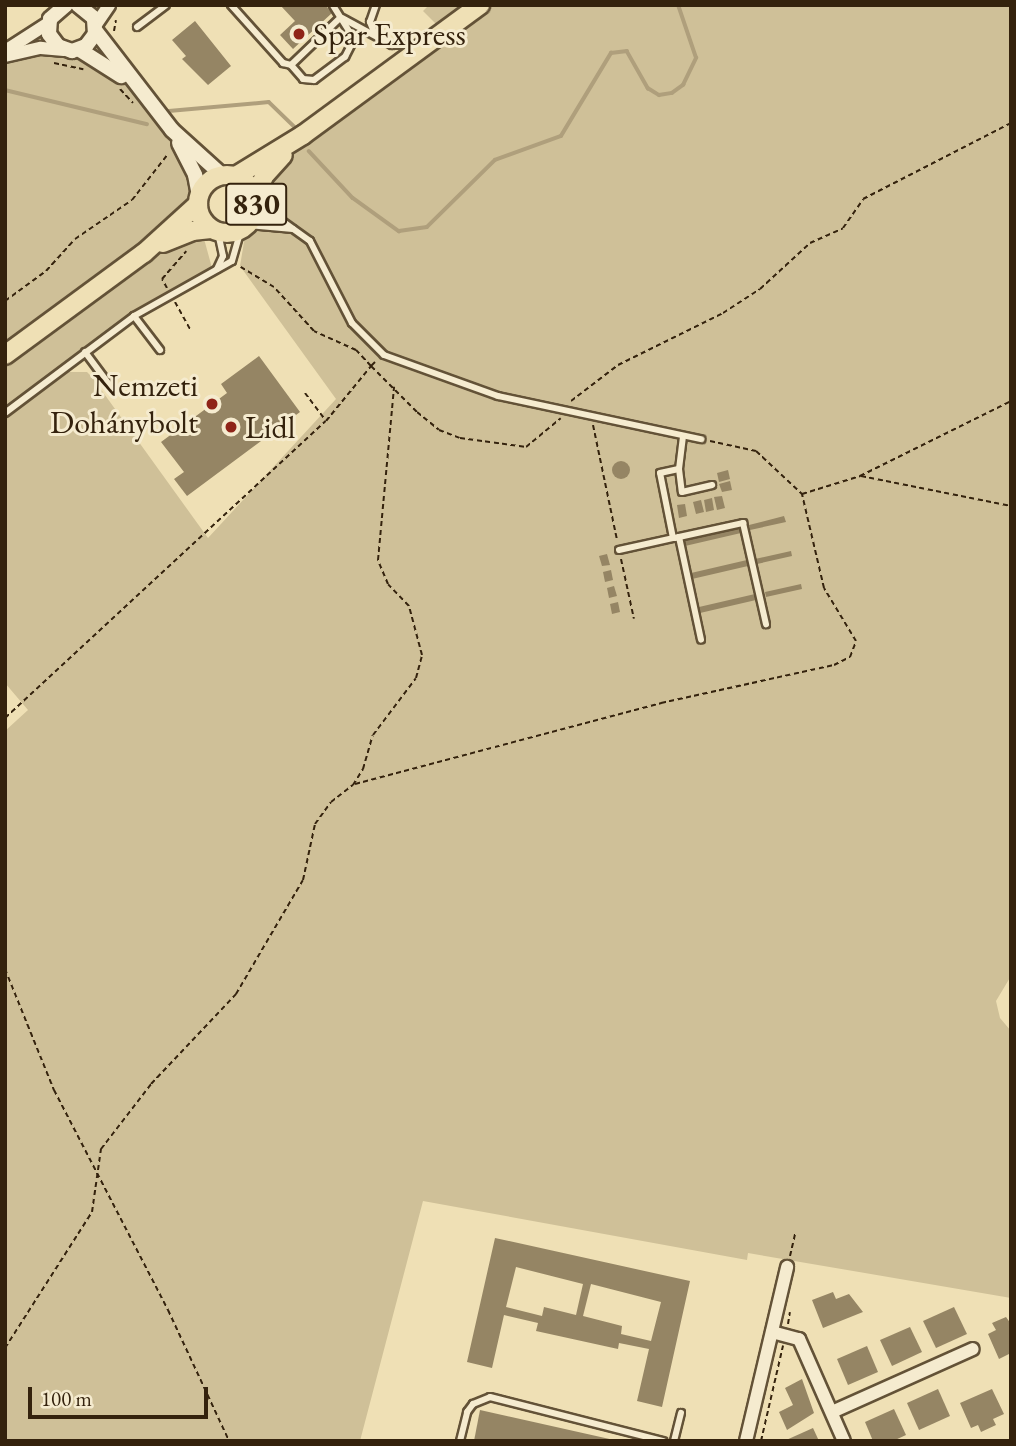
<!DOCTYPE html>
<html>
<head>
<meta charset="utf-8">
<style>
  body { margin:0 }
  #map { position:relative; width:1016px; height:1446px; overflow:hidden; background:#efe0b5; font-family:"EB Garamond",serif }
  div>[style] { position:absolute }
  .green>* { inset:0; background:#cfc098 }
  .stream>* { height:3.5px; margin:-1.75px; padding:0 1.75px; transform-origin:1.75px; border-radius:1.75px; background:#af9f7c }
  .building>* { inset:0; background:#958564 }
  .round { border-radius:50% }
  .path>* { height:2px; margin-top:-1px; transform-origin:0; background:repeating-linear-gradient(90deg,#34220d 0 5px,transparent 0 8.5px) }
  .roads { filter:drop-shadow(2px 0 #635237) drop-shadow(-2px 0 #635237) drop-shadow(0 2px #635237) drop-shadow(0 -2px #635237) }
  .service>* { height:6px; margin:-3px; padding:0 3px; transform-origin:3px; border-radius:3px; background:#f5ebcf }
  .minor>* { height:12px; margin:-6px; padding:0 6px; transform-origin:6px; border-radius:6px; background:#f5ebcf }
  .tertiary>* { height:14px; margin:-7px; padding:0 7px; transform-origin:7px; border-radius:7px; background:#f5ebcf }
  .primary>* { height:18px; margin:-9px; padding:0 9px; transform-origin:9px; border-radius:9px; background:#efe0b5 }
  .primary>.ring { margin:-9px; padding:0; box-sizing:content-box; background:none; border:18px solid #efe0b5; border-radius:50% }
  .dots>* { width:19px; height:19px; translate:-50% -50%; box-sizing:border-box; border:4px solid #f5ebcf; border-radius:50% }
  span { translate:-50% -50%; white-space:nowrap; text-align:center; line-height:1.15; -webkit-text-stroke:6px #f5ebcf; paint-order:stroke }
  .shield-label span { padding:2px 5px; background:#f5ebcf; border:2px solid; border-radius:5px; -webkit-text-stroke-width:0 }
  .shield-label { font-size:30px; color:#34220d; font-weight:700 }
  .poi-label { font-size:32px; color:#34220d }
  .left { translate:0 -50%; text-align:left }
  .right { translate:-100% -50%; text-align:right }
  .frame { position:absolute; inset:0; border:7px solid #34220d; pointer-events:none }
  .scale { position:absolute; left:28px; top:1387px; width:180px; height:32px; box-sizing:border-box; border:4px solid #34220d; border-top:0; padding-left:9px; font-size:21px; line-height:24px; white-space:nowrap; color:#34220d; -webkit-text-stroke:5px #f5ebcf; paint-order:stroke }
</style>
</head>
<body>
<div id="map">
  <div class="green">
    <div style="clip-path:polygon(429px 5px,1011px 5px,1011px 976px,996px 1001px,1000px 1018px,1011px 1031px,1011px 1298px,748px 1253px,747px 1260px,423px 1201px,360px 1441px,5px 1441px,5px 731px,28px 710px,5px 683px,5px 58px,41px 50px,93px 56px,133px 86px,171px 132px,199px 196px,184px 201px,171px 216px,203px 235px,212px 268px,131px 315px,65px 365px,70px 372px,87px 372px,92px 377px,208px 538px,336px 399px,240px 266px,245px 236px,287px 154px,446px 34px,423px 11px)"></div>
  </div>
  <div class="stream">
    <div style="left:5px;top:90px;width:146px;rotate:13.5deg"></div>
    <div style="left:169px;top:111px;width:100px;rotate:-5.1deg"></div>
    <div style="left:269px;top:102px;width:35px;rotate:44deg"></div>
    <div style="left:309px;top:151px;width:64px;rotate:46.9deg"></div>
    <div style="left:353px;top:198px;width:57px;rotate:35.7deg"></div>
    <div style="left:399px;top:231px;width:28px;rotate:-8deg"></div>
    <div style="left:427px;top:227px;width:95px;rotate:-44.6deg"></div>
    <div style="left:495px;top:160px;width:70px;rotate:-20deg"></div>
    <div style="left:561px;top:136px;width:97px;rotate:-58.9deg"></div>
    <div style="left:611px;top:53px;width:16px;rotate:-7deg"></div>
    <div style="left:627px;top:51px;width:43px;rotate:60.4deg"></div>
    <div style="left:648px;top:88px;width:13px;rotate:32deg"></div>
    <div style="left:659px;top:95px;width:13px;rotate:-9deg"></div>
    <div style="left:672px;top:93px;width:14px;rotate:-36deg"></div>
    <div style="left:683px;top:85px;width:30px;rotate:-64deg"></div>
    <div style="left:696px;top:58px;width:56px;rotate:-108.8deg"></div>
  </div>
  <div class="building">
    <div style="clip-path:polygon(280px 5px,325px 5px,332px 13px,293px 49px,280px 35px,295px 21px)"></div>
    <div style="clip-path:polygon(195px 21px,231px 66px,208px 85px,182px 59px,186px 56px,172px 40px)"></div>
    <div style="clip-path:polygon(259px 356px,300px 412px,187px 496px,174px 479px,184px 472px,161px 442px,227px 393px,221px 384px)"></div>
    <div class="round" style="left:612px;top:461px;width:18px;height:18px"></div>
    <div style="clip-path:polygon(728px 470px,730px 479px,719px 482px,717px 473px)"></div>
    <div style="clip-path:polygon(730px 481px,732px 490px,722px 492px,719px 484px)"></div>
    <div style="clip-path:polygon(722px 496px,725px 508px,717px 510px,714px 497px)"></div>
    <div style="clip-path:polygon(712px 498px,714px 510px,706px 512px,704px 500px)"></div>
    <div style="clip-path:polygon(701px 500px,704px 512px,696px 514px,693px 502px)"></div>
    <div style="clip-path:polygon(685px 504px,687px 516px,679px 518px,677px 505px)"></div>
    <div style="clip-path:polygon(784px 516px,786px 522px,750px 530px,749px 525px)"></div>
    <div style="clip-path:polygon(739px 527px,741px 533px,685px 546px,683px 540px)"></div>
    <div style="clip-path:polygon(791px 551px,792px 556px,757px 564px,755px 559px)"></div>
    <div style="clip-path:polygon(607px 554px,610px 565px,602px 566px,599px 556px)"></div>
    <div style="clip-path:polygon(747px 560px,748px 566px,692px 579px,691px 573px)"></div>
    <div style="clip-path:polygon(611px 570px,613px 580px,605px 582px,603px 572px)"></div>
    <div style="clip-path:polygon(801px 584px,802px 589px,766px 597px,765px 592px)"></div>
    <div style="clip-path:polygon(614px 586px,617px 596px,609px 598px,607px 588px)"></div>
    <div style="clip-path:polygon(755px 594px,756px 600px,700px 613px,699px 607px)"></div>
    <div style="clip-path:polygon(618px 602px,620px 612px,612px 614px,610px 604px)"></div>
    <div style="clip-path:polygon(evenodd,495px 1238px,690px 1281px,662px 1407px,637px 1401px,649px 1349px,619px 1343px,618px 1349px,536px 1331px,538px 1323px,504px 1315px,492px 1368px,467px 1362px,495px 1238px,516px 1267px,583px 1284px,576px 1315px,544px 1307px,542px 1316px,506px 1307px,516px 1267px,495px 1238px,591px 1284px,661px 1302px,651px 1341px,621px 1334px,622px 1326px,583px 1316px,591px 1284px)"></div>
    <div style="clip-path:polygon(833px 1292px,836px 1299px,849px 1294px,863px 1312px,823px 1328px,812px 1300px)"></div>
    <div style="clip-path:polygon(954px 1307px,967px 1334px,936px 1348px,923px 1321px)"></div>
    <div style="clip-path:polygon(1006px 1317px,1011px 1324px,1011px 1353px,999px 1359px,988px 1334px,996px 1330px,992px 1323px)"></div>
    <div style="clip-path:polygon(910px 1327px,922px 1352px,892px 1366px,880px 1340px)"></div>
    <div style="clip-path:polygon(867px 1346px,878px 1372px,848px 1385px,837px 1359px)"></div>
    <div style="clip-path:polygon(802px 1379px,814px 1413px,787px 1430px,779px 1412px,793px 1405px,785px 1388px)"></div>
    <div style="clip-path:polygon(938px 1389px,950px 1416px,919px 1430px,907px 1403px)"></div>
    <div style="clip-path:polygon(992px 1389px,1004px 1414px,993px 1419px,996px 1425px,981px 1432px,978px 1425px,971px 1428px,960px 1403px)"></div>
    <div style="clip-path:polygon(894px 1409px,906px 1435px,893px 1441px,873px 1441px,865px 1422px)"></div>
    <div style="clip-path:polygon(480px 1410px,614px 1440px,614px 1441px,474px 1441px)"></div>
    <div style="clip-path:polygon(813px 1428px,819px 1441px,784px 1441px)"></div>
  </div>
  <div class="path">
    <div style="left:114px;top:31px;width:11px;rotate:-80deg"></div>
    <div style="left:54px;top:63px;width:30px;rotate:12deg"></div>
    <div style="left:120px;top:89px;width:19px;rotate:47deg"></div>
    <div style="left:167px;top:288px;width:10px;rotate:-119deg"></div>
    <div style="left:162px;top:279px;width:37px;rotate:-49deg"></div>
    <div style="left:5px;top:301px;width:51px;rotate:-36.2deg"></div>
    <div style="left:46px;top:271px;width:43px;rotate:-47.8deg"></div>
    <div style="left:75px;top:239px;width:69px;rotate:-34.4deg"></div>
    <div style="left:132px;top:200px;width:58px;rotate:-52deg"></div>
    <div style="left:175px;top:302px;width:31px;rotate:61deg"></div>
    <div style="left:375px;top:362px;width:6px;rotate:135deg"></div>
    <div style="left:371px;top:366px;width:65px;rotate:45deg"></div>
    <div style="left:417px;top:412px;width:28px;rotate:39deg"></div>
    <div style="left:439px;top:430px;width:22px;rotate:21deg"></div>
    <div style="left:460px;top:438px;width:67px;rotate:7.8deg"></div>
    <div style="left:526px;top:447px;width:45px;rotate:-39.6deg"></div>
    <div style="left:305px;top:393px;width:34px;rotate:53deg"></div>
    <div style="left:571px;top:401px;width:59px;rotate:-37.5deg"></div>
    <div style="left:618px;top:365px;width:117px;rotate:-26.3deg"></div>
    <div style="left:723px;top:313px;width:44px;rotate:-33deg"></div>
    <div style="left:760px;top:289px;width:68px;rotate:-42.6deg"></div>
    <div style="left:810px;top:243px;width:36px;rotate:-24deg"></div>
    <div style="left:843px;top:228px;width:35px;rotate:-55deg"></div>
    <div style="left:863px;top:199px;width:166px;rotate:-27.2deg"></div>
    <div style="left:593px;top:425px;width:117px;rotate:78.2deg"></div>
    <div style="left:710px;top:441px;width:47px;rotate:12.3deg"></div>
    <div style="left:756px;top:451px;width:63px;rotate:43.1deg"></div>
    <div style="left:861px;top:476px;width:153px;rotate:11.3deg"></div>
    <div style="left:621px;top:559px;width:61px;rotate:77.8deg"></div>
    <div style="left:5px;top:718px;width:437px;rotate:-42.8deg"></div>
    <div style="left:326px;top:421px;width:71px;rotate:-50.7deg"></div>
    <div style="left:371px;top:366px;width:22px;rotate:-133deg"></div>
    <div style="left:356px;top:350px;width:46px;rotate:-155.7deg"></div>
    <div style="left:314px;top:331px;width:59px;rotate:-132.3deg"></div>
    <div style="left:274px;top:287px;width:39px;rotate:-149deg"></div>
    <div style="left:355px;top:784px;width:317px;rotate:-14.8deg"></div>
    <div style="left:661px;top:703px;width:177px;rotate:-12.4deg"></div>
    <div style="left:834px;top:665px;width:18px;rotate:-27deg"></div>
    <div style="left:850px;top:657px;width:17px;rotate:-69deg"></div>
    <div style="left:856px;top:641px;width:62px;rotate:-121.1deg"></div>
    <div style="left:824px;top:588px;width:97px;rotate:-103.2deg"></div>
    <div style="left:802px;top:494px;width:61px;rotate:-17.2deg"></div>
    <div style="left:860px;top:476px;width:169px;rotate:-26.4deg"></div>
    <div style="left:5px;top:969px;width:131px;rotate:68deg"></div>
    <div style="left:54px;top:1090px;width:248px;rotate:62.6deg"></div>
    <div style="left:168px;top:1310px;width:145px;rotate:65deg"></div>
    <div style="left:790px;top:1256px;width:23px;rotate:-77deg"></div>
    <div style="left:788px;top:1324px;width:12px;rotate:-81deg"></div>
    <div style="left:5px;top:1348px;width:161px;rotate:-57.4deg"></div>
    <div style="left:92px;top:1212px;width:64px;rotate:-81.9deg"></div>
    <div style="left:101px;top:1149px;width:82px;rotate:-52.4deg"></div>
    <div style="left:151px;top:1084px;width:124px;rotate:-46.6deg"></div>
    <div style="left:236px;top:994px;width:132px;rotate:-59.6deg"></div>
    <div style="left:303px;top:880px;width:57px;rotate:-77.9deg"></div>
    <div style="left:315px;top:824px;width:27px;rotate:-54deg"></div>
    <div style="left:331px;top:802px;width:28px;rotate:-38deg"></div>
    <div style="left:353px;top:785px;width:19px;rotate:-58deg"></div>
    <div style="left:363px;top:769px;width:35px;rotate:-74deg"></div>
    <div style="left:373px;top:735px;width:71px;rotate:-53deg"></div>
    <div style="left:416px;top:678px;width:24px;rotate:-75deg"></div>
    <div style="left:422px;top:655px;width:51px;rotate:-104.9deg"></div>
    <div style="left:409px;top:606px;width:30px;rotate:-134deg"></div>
    <div style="left:388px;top:584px;width:26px;rotate:-113deg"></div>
    <div style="left:378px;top:560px;width:174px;rotate:-84.7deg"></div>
    <div style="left:761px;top:1441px;width:98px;rotate:-77deg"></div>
  </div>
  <div class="roads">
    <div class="service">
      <div style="left:231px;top:5px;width:78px;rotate:48.1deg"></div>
      <div style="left:283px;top:63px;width:8px;rotate:14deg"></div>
      <div style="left:291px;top:65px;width:68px;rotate:-43.8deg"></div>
      <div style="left:342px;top:18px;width:57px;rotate:28.4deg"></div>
      <div style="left:392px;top:45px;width:23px"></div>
      <div style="left:137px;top:27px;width:36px;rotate:-37deg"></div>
      <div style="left:374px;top:32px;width:11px;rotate:-112deg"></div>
      <div style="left:370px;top:22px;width:18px;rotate:-71deg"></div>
      <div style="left:291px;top:65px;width:18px;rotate:49deg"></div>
      <div style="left:303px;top:79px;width:11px;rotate:5deg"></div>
      <div style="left:314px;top:80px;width:39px;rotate:-37deg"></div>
      <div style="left:345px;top:57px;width:20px;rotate:-63deg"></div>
      <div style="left:354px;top:39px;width:40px;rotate:-122deg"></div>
      <div style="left:257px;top:203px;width:65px;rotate:35.6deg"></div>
      <div style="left:310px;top:241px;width:92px;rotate:62.9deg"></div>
      <div style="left:352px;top:323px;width:45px;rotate:45deg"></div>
      <div style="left:384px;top:355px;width:121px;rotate:19.8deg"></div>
      <div style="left:498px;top:396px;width:208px;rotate:12deg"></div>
      <div style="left:248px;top:225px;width:45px;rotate:5.1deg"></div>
      <div style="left:217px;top:269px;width:14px;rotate:-65deg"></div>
      <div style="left:223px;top:256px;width:25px;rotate:-102deg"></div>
      <div style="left:134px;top:316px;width:43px;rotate:52.6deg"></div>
      <div style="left:85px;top:352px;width:44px;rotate:53.4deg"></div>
      <div style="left:5px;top:413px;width:161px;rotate:-36.9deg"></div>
      <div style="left:134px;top:316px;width:112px;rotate:-29.3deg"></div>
      <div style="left:232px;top:261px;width:32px;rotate:-74deg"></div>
      <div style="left:679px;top:469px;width:23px;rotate:83deg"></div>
      <div style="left:682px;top:492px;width:31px;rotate:-13deg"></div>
      <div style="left:679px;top:537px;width:66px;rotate:-12.3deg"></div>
      <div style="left:743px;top:523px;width:104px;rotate:77.2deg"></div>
      <div style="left:675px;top:538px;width:4px;rotate:-14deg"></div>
      <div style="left:679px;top:537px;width:105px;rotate:77.9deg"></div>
      <div style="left:619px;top:550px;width:55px;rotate:-12.5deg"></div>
      <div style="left:673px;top:538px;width:66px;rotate:-101.3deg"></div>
      <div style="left:660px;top:473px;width:19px;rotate:-12deg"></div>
      <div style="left:679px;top:469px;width:33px;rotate:-83deg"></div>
      <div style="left:460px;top:1441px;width:30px;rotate:-76deg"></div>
      <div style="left:467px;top:1412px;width:10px;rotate:-53deg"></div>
      <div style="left:473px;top:1404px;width:18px;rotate:-22deg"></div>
      <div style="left:490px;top:1397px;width:179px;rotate:14.3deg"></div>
      <div style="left:674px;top:1441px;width:29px;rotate:-76deg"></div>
    </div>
    <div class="minor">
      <div style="left:95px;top:26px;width:25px;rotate:-56deg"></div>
      <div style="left:5px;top:51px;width:54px;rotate:-32.8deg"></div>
      <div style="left:5px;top:56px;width:37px;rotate:-13deg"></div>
      <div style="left:41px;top:48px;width:23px;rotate:5deg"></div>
      <div style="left:772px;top:1332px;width:28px;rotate:15deg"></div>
      <div style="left:799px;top:1339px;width:111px;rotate:66.2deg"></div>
      <div style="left:832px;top:1412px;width:154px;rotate:-24.1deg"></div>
      <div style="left:746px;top:1441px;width:179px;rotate:-76.7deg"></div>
    </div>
    <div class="tertiary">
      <div style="left:66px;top:5px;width:21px;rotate:139deg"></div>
      <div style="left:50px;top:19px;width:15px;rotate:94deg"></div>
      <div style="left:49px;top:34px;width:15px;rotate:53deg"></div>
      <div style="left:58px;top:46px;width:15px;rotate:20deg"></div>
      <div style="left:72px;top:51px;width:15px;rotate:-20deg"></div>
      <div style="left:86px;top:46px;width:15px;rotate:-53deg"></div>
      <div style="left:95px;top:34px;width:16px;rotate:-94deg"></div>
      <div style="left:94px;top:18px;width:21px;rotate:-141deg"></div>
      <div style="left:95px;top:30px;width:126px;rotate:52.4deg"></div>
      <div style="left:172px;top:130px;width:67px;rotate:42deg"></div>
      <div style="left:80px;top:50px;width:49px;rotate:32.4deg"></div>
      <div style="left:179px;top:143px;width:36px;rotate:63deg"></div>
      <div style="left:195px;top:175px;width:21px;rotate:79deg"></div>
    </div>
    <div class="primary">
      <div class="ring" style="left:198px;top:175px;width:40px;height:40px"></div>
      <div style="left:236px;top:176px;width:79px;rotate:-31.5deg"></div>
      <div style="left:303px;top:135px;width:220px;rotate:-36.3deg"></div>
      <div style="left:256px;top:199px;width:24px;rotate:-71deg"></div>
      <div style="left:264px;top:176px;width:28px;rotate:-48deg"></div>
      <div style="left:163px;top:243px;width:31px;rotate:-22deg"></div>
      <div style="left:192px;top:231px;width:19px;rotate:-6deg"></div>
      <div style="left:5px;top:355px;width:172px;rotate:-36.3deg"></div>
      <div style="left:144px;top:253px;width:73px;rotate:-42.2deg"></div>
    </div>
  </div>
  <div class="dots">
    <div style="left:299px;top:34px;background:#8f2418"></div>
    <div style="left:212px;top:404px;background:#8f2418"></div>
    <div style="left:231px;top:427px;background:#8f2418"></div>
  </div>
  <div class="shield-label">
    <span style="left:256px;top:204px">830</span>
  </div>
  <div class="poi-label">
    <span class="left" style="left:313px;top:34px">Spar Express</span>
    <span class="right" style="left:198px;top:404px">Nemzeti<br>Dohánybolt</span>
    <span class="left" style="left:245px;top:427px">Lidl</span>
  </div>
  <div class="frame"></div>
  <div class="scale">100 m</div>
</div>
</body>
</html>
